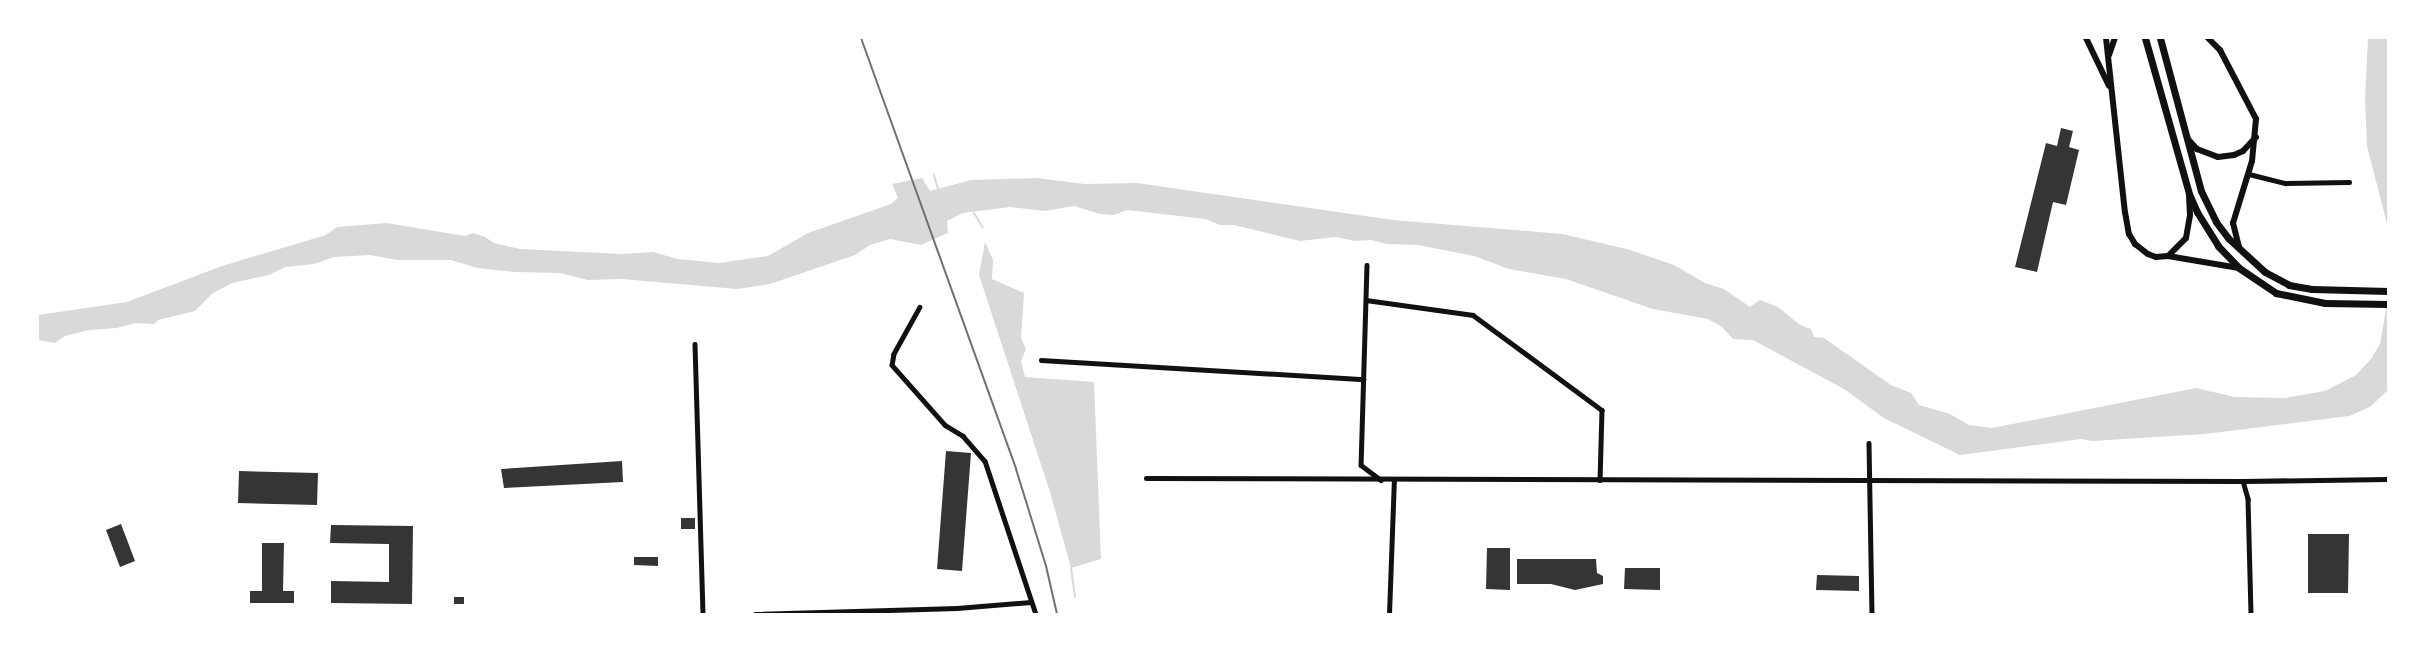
<!DOCTYPE html>
<html>
<head>
<meta charset="utf-8">
<style>
  body { margin:0 }
  #map { position:relative; width:2426px; height:652px; overflow:hidden; background:#fff; font-family:Lato,sans-serif }
  div>[style] { position:absolute }
  .water>* { inset:0; background:#d9d9d9 }
  .stream>* { height:2px; margin:-1px; padding:0 1px; transform-origin:1px; border-radius:1px; background:#d9d9d9 }
  .building>* { inset:0; background:#353535 }
  .minor>* { height:4.5px; margin:-2.25px; padding:0 2.25px; transform-origin:2.25px; border-radius:2.25px; background:#111 }
  .secondary>* { height:6px; margin:-3px; padding:0 3px; transform-origin:3px; border-radius:3px; background:#111 }
  .primary>* { height:7px; margin:-3.5px; padding:0 3.5px; transform-origin:3.5px; border-radius:3.5px; background:#111 }
  .rail>* { height:2px; margin:-1px; padding:0 1px; transform-origin:1px; border-radius:1px; background:#707070 }
  span { translate:-50% -50%; white-space:nowrap; text-align:center; line-height:1.15; -webkit-text-stroke:4.5px #fff; paint-order:stroke }
  .frame { position:absolute; inset:0; border:39px solid #fff; pointer-events:none }
</style>
</head>
<body>
<div id="map">
  <div class="water">
    <div style="clip-path:polygon(2368px 38px,2388px 38px,2388px 228px,2367px 146px,2365px 98px)"></div>
    <div style="clip-path:polygon(922px 178px,930px 191px,971px 180px,1037px 178px,1085px 184px,1137px 183px,1393px 220px,1562px 234px,1627px 249px,1674px 265px,1705px 283px,1724px 289px,1750px 307px,1760px 300px,1778px 307px,1800px 325px,1811px 329px,1814px 337px,1824px 338px,1891px 385px,1911px 393px,1919px 405px,1950px 414px,1969px 425px,1992px 428px,2196px 388px,2235px 397px,2285px 398px,2325px 391px,2356px 375px,2371px 359px,2380px 344px,2388px 298px,2388px 390px,2370px 407px,2349px 416px,2205px 434px,2092px 441px,2081px 439px,1960px 455px,1884px 418px,1844px 389px,1753px 340px,1733px 339px,1722px 327px,1708px 319px,1653px 309px,1566px 279px,1509px 269px,1474px 256px,1418px 245px,1387px 244px,1371px 240px,1355px 241px,1336px 237px,1300px 241px,1234px 225px,1220px 225px,1205px 219px,1127px 210px,1114px 215px,1100px 214px,1074px 206px,1045px 211px,1010px 207px,963px 213px,947px 221px,948px 233px,921px 245px,890px 239px,870px 245px,855px 255px,770px 284px,737px 289px,622px 279px,588px 280px,560px 273px,515px 272px,477px 268px,451px 260px,397px 260px,370px 255px,334px 257px,314px 264px,285px 267px,269px 275px,232px 283px,213px 293px,195px 311px,158px 320px,154px 324px,135px 323px,117px 328px,89px 330px,65px 336px,55px 343px,38px 340px,38px 315px,127px 302px,222px 266px,326px 235px,337px 227px,387px 223px,465px 236px,473px 233px,485px 237px,494px 243px,520px 249px,622px 254px,653px 252px,678px 259px,719px 263px,768px 256px,808px 233px,891px 204px,898px 198px,892px 184px)"></div>
    <div style="clip-path:polygon(985px 242px,993px 260px,992px 279px,1024px 293px,1021px 338px,1026px 349px,1021px 361px,1025px 377px,1094px 382px,1101px 559px,1071px 568px,1050px 492px,979px 275px)"></div>
  </div>
  <div class="stream">
    <div style="left:934px;top:175px;width:15px;rotate:74deg"></div>
    <div style="left:974px;top:213px;width:17px;rotate:59deg"></div>
    <div style="left:1071px;top:568px;width:29px;rotate:82deg"></div>
  </div>
  <div class="building">
    <div style="clip-path:polygon(2061px 128px,2073px 131px,2069px 147px,2079px 150px,2066px 205px,2053px 202px,2037px 272px,2015px 267px,2046px 143px,2057px 146px)"></div>
    <div style="clip-path:polygon(946px 451px,971px 453px,962px 571px,937px 569px)"></div>
    <div style="clip-path:polygon(622px 461px,623px 482px,504px 488px,501px 469px)"></div>
    <div style="clip-path:polygon(239px 471px,318px 473px,317px 505px,238px 503px)"></div>
    <div style="clip-path:polygon(681px 518px,695px 518px,695px 529px,681px 529px)"></div>
    <div style="clip-path:polygon(121px 524px,135px 561px,120px 567px,106px 530px)"></div>
    <div style="clip-path:polygon(331px 525px,413px 526px,412px 604px,331px 603px,331px 581px,389px 582px,389px 544px,330px 543px)"></div>
    <div style="clip-path:polygon(2308px 534px,2349px 534px,2348px 593px,2308px 593px)"></div>
    <div style="clip-path:polygon(262px 543px,284px 543px,283px 591px,294px 591px,294px 603px,250px 603px,250px 591px,262px 591px)"></div>
    <div style="clip-path:polygon(1487px 548px,1510px 548px,1510px 590px,1486px 589px)"></div>
    <div style="clip-path:polygon(634px 557px,658px 557px,658px 566px,634px 565px)"></div>
    <div style="clip-path:polygon(1517px 559px,1596px 559px,1597px 573px,1603px 576px,1603px 584px,1575px 590px,1551px 584px,1517px 584px)"></div>
    <div style="clip-path:polygon(1625px 568px,1660px 568px,1660px 590px,1624px 589px)"></div>
    <div style="clip-path:polygon(1817px 575px,1859px 576px,1859px 591px,1816px 590px)"></div>
    <div style="clip-path:polygon(454px 597px,464px 597px,464px 604px,454px 604px)"></div>
  </div>
  <div class="minor">
    <div style="left:2249px;top:174px;width:38px;rotate:14deg"></div>
    <div style="left:2286px;top:183px;width:63px;rotate:-0.9deg"></div>
    <div style="left:1367px;top:265px;width:200px;rotate:91.7deg"></div>
    <div style="left:1361px;top:465px;width:25px;rotate:37deg"></div>
    <div style="left:1366px;top:300px;width:108px;rotate:8deg"></div>
    <div style="left:1473px;top:315px;width:160px;rotate:36.4deg"></div>
    <div style="left:1602px;top:410px;width:70px;rotate:91.6deg"></div>
    <div style="left:920px;top:307px;width:54px;rotate:119deg"></div>
    <div style="left:894px;top:354px;width:11px;rotate:100deg"></div>
    <div style="left:892px;top:365px;width:80px;rotate:48.5deg"></div>
    <div style="left:945px;top:425px;width:21px;rotate:31deg"></div>
    <div style="left:963px;top:436px;width:33px;rotate:49deg"></div>
    <div style="left:985px;top:461px;width:161px;rotate:71.6deg"></div>
    <div style="left:695px;top:344px;width:270px;rotate:88.3deg"></div>
    <div style="left:1041px;top:360px;width:323px;rotate:3.4deg"></div>
    <div style="left:1869px;top:443px;width:171px;rotate:89deg"></div>
    <div style="left:1146px;top:478px;width:1097px;rotate:0.16deg"></div>
    <div style="left:2243px;top:481px;width:145px;rotate:-0.8deg"></div>
    <div style="left:2243px;top:481px;width:19px;rotate:74deg"></div>
    <div style="left:2248px;top:499px;width:115px;rotate:88.5deg"></div>
    <div style="left:755px;top:614px;width:202px;rotate:-1.7deg"></div>
    <div style="left:957px;top:608px;width:74px;rotate:-4.6deg"></div>
    <div style="left:1389px;top:614px;width:134px;rotate:-87.9deg"></div>
  </div>
  <div class="secondary">
    <div style="left:2086px;top:38px;width:53px;rotate:64.4deg"></div>
    <div style="left:2106px;top:38px;width:175px;rotate:83.8deg"></div>
    <div style="left:2125px;top:212px;width:22px;rotate:80deg"></div>
    <div style="left:2129px;top:234px;width:12px;rotate:59deg"></div>
    <div style="left:2135px;top:244px;width:16px;rotate:38deg"></div>
    <div style="left:2148px;top:254px;width:9px;rotate:21deg"></div>
    <div style="left:2156px;top:257px;width:12px;rotate:-5deg"></div>
    <div style="left:2168px;top:256px;width:72px;rotate:9.6deg"></div>
    <div style="left:2208px;top:38px;width:17px;rotate:45deg"></div>
    <div style="left:2220px;top:50px;width:78px;rotate:62.4deg"></div>
    <div style="left:2256px;top:119px;width:42px;rotate:95.4deg"></div>
    <div style="left:2252px;top:161px;width:65px;rotate:107deg"></div>
    <div style="left:2233px;top:223px;width:25px;rotate:76deg"></div>
    <div style="left:2109px;top:55px;width:18px;rotate:-71deg"></div>
    <div style="left:2187px;top:138px;width:15px;rotate:48deg"></div>
    <div style="left:2197px;top:149px;width:22px;rotate:21deg"></div>
    <div style="left:2218px;top:157px;width:16px;rotate:-7deg"></div>
    <div style="left:2234px;top:155px;width:10px;rotate:-24deg"></div>
    <div style="left:2243px;top:151px;width:19px;rotate:-47deg"></div>
    <div style="left:2168px;top:256px;width:25px;rotate:-45deg"></div>
    <div style="left:2186px;top:238px;width:23px;rotate:-80deg"></div>
    <div style="left:2190px;top:215px;width:18px;rotate:-93deg"></div>
  </div>
  <div class="primary">
    <div style="left:2145px;top:38px;width:162px;rotate:74.2deg"></div>
    <div style="left:2189px;top:194px;width:20px;rotate:66deg"></div>
    <div style="left:2197px;top:212px;width:40px;rotate:58deg"></div>
    <div style="left:2218px;top:246px;width:30px;rotate:46deg"></div>
    <div style="left:2239px;top:268px;width:45px;rotate:34deg"></div>
    <div style="left:2276px;top:293px;width:50px;rotate:11.5deg"></div>
    <div style="left:2325px;top:303px;width:63px;rotate:0.9deg"></div>
    <div style="left:2160px;top:38px;width:158px;rotate:75deg"></div>
    <div style="left:2201px;top:191px;width:34px;rotate:64deg"></div>
    <div style="left:2216px;top:222px;width:20px;rotate:53deg"></div>
    <div style="left:2228px;top:238px;width:50px;rotate:42.6deg"></div>
    <div style="left:2265px;top:272px;width:27px;rotate:28deg"></div>
    <div style="left:2289px;top:285px;width:23px;rotate:10deg"></div>
    <div style="left:2312px;top:289px;width:76px;rotate:1.5deg"></div>
  </div>
  <div class="rail">
    <div style="left:861px;top:38px;width:458px;rotate:70.2deg"></div>
    <div style="left:1016px;top:469px;width:102px;rotate:72.8deg"></div>
    <div style="left:1046px;top:566px;width:49px;rotate:77.1deg"></div>
  </div>
  <div class="frame"></div>
</div>
</body>
</html>
